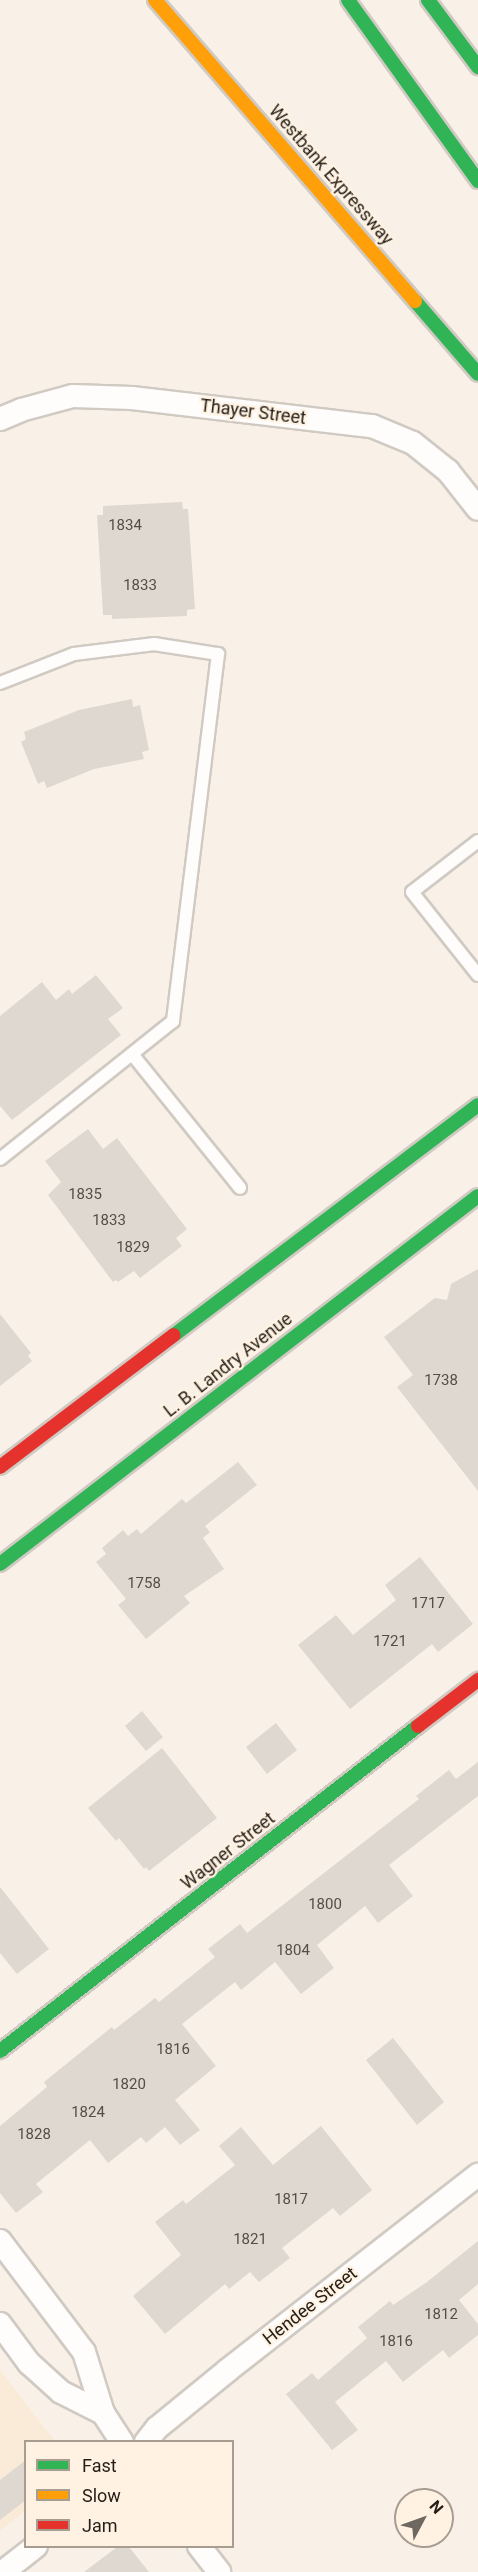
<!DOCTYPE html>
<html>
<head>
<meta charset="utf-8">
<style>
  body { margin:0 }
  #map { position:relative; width:478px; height:2572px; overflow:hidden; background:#f9f1e8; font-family:Roboto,sans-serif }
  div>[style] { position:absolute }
  .built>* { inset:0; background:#faebd9 }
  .building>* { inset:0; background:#ded8d0 }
  .roads { filter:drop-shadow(2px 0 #d0cac3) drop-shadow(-2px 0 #d0cac3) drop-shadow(0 2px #d0cac3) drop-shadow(0 -2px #d0cac3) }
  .lane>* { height:12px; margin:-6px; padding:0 6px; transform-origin:6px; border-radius:6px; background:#fefdfc }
  .street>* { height:22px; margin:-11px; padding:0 11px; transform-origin:11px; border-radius:11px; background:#fefdfc }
  .fast>* { height:14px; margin:-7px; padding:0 7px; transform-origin:7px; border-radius:7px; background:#30b455 }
  .slow>* { height:14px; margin:-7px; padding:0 7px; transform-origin:7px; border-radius:7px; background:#ff9f0a }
  .jam>* { height:14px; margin:-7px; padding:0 7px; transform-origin:7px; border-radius:7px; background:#e5322d }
  span { translate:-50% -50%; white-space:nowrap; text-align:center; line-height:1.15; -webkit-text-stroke:4.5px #fff2e2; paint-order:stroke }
  .number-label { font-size:15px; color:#544e46 }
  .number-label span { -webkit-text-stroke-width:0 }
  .street-label { font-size:18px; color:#241e17 }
  .legend { position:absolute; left:24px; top:2440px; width:210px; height:108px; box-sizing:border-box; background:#fff2e2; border:2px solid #a79d91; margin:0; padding:8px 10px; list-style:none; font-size:18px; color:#241e17 }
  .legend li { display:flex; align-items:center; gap:12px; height:30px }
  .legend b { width:30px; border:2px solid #a79d91 }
  .north { position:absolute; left:394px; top:2488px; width:60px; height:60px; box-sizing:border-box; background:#fff2e2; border:2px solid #a79d91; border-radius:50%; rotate:49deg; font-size:16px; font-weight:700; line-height:24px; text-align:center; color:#241e17 }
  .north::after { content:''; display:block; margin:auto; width:21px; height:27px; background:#6f6860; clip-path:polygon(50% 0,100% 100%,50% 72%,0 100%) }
</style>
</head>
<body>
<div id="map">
  <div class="built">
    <div style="clip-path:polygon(0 2370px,55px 2441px,26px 2442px,25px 2511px,0 2531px)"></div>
  </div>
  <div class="building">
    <div style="clip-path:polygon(182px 502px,183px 509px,188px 509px,195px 609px,187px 610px,187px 616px,112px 619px,112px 615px,103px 615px,97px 515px,103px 515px,103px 506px)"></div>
    <div style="clip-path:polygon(132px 699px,133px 707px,140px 705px,149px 750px,142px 752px,144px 759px,94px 769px,47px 788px,44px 781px,38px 784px,21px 742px,26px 739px,24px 732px,79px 710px)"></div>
    <div style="clip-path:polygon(96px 975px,123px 1008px,108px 1019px,121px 1035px,12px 1120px,0 1106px,0 1016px,42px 982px,56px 1000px,69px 989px,72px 994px)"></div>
    <div style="clip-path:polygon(88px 1129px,103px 1149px,117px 1138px,187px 1229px,176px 1238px,182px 1246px,140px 1278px,134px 1271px,118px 1282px,116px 1280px,113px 1282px,48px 1195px,61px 1182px,45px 1161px)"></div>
    <div style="clip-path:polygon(478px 1269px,478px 1491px,397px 1387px,413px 1375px,384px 1337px,435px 1298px,447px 1300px,451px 1284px)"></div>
    <div style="clip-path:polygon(0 1314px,31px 1353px,28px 1356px,32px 1361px,0 1386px)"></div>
    <div style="clip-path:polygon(238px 1462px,257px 1485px,205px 1526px,210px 1532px,203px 1538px,224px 1569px,184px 1596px,190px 1603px,146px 1639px,118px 1605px,126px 1599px,96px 1562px,106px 1554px,102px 1548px,123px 1530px,128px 1536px,137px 1529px,141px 1534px,182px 1499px,186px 1503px)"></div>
    <div style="clip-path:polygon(420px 1557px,473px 1624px,438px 1652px,432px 1644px,350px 1709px,298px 1645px,336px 1615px,353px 1635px,396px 1600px,385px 1585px)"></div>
    <div style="clip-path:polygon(142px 1711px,163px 1737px,146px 1751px,125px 1726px)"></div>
    <div style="clip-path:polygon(276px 1723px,297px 1750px,267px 1774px,246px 1747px)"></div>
    <div style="clip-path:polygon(162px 1748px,217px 1818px,149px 1871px,146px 1867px,144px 1869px,119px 1838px,116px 1841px,88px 1808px)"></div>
    <div style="clip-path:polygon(478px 1762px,478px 1796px,389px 1865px,413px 1896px,378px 1923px,365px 1906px,317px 1945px,334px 1968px,301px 1994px,275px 1962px,241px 1990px,235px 1982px,182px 2024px,216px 2066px,175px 2100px,200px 2130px,180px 2145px,165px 2127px,146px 2143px,141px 2137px,108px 2163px,90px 2140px,36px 2184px,43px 2192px,16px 2213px,0 2193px,0 2126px,47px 2087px,44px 2082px,112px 2027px,114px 2030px,155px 1998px,159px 2002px,215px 1957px,208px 1949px,240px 1924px,247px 1933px,419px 1799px,416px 1796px,449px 1770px,456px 1779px)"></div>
    <div style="clip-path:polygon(0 1887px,49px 1949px,17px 1974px,0 1953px)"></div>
    <div style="clip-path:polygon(393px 2038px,444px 2102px,417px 2125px,366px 2060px)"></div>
    <div style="clip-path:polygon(321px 2126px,372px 2190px,340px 2216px,333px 2208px,282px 2248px,290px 2258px,259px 2282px,250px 2272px,229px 2289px,225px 2284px,165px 2334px,133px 2296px,181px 2255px,155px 2222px,183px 2200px,186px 2204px,235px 2165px,219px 2146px,241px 2127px,273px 2165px)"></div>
    <div style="clip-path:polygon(478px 2241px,478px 2284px,459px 2300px,478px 2324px,478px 2335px,449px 2358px,443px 2350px,403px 2382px,386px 2361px,335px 2402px,358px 2430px,332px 2450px,286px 2394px,312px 2373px,318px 2380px,367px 2338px,358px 2327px,390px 2301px,393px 2305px,427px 2282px)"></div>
    <div style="clip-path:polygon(26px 2460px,26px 2500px,0 2520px,0 2480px)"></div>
    <div style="clip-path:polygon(117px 2547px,129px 2547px,149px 2572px,84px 2572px)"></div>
  </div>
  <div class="roads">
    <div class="lane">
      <div style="left:0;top:683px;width:79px;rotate:-21.4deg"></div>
      <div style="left:74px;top:654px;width:81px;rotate:-7.1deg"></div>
      <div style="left:154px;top:644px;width:65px;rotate:8.9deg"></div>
      <div style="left:218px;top:654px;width:370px;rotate:97deg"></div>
      <div style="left:173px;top:1021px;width:221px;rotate:141.4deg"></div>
      <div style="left:478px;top:841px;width:83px;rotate:142.3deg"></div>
      <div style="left:412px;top:892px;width:106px;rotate:51.5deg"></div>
      <div style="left:132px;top:1054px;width:172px;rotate:51.1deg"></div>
    </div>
    <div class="street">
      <div style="left:0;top:419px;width:23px;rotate:-23deg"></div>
      <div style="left:21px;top:410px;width:54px;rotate:-15.1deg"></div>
      <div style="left:73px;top:396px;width:59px;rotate:1.9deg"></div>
      <div style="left:132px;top:398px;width:242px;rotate:6.7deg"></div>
      <div style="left:372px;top:426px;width:44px;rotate:22.5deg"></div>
      <div style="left:413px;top:443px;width:45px;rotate:38.7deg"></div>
      <div style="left:448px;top:471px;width:48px;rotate:51.7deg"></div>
      <div style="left:0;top:2241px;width:139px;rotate:52.9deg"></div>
      <div style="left:84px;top:2352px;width:64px;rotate:72.7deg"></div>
      <div style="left:103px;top:2413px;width:35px;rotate:57deg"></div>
      <div style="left:0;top:2324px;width:49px;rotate:53.4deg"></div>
      <div style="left:29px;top:2363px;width:43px;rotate:42.2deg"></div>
      <div style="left:61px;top:2392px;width:47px;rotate:26.6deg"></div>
      <div style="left:146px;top:2442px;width:18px;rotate:-52deg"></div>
      <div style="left:157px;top:2428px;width:92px;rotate:-39.2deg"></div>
      <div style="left:228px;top:2370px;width:317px;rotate:-38deg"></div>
      <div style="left:199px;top:2546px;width:33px;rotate:52deg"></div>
      <div style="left:3px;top:2572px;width:42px;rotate:-38.2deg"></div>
    </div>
    <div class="fast">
      <div style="left:348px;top:0;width:223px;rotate:54.3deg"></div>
      <div style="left:428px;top:0;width:84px;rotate:53.3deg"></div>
      <div style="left:415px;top:301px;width:96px;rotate:49.2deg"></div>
      <div style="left:174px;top:1335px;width:381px;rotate:-37.1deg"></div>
      <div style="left:0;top:1564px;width:603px;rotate:-37.59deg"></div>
      <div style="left:0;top:2051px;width:529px;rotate:-37.87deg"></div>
    </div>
    <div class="slow">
      <div style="left:155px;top:0;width:398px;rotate:49.2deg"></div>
    </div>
    <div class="jam">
      <div style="left:0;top:1467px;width:218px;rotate:-37.2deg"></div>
      <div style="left:418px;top:1726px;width:76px;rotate:-37.5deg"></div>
    </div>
  </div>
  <div class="number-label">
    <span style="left:125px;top:526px">1834</span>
    <span style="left:140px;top:586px">1833</span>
    <span style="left:85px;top:1195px">1835</span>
    <span style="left:109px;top:1221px">1833</span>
    <span style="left:133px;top:1248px">1829</span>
    <span style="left:441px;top:1381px">1738</span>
    <span style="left:144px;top:1584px">1758</span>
    <span style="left:428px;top:1604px">1717</span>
    <span style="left:390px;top:1642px">1721</span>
    <span style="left:325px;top:1905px">1800</span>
    <span style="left:293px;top:1951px">1804</span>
    <span style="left:173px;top:2050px">1816</span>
    <span style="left:129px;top:2085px">1820</span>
    <span style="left:88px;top:2113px">1824</span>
    <span style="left:34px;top:2135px">1828</span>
    <span style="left:291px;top:2200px">1817</span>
    <span style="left:250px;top:2240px">1821</span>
    <span style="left:441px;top:2315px">1812</span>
    <span style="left:396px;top:2342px">1816</span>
  </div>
  <div class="street-label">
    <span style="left:331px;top:175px;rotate:49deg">Westbank Expressway</span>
    <span style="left:253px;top:412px;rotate:7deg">Thayer Street</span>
    <span style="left:228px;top:1365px;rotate:-38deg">L. B. Landry Avenue</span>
    <span style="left:228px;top:1851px;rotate:-38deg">Wagner Street</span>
    <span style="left:310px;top:2306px;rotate:-38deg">Hendee Street</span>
  </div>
  <ul class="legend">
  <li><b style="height:8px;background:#30b455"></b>Fast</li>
  <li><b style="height:8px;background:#ff9f0a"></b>Slow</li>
  <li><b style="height:8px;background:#e5322d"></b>Jam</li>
  </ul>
  <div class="north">N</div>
</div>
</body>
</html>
